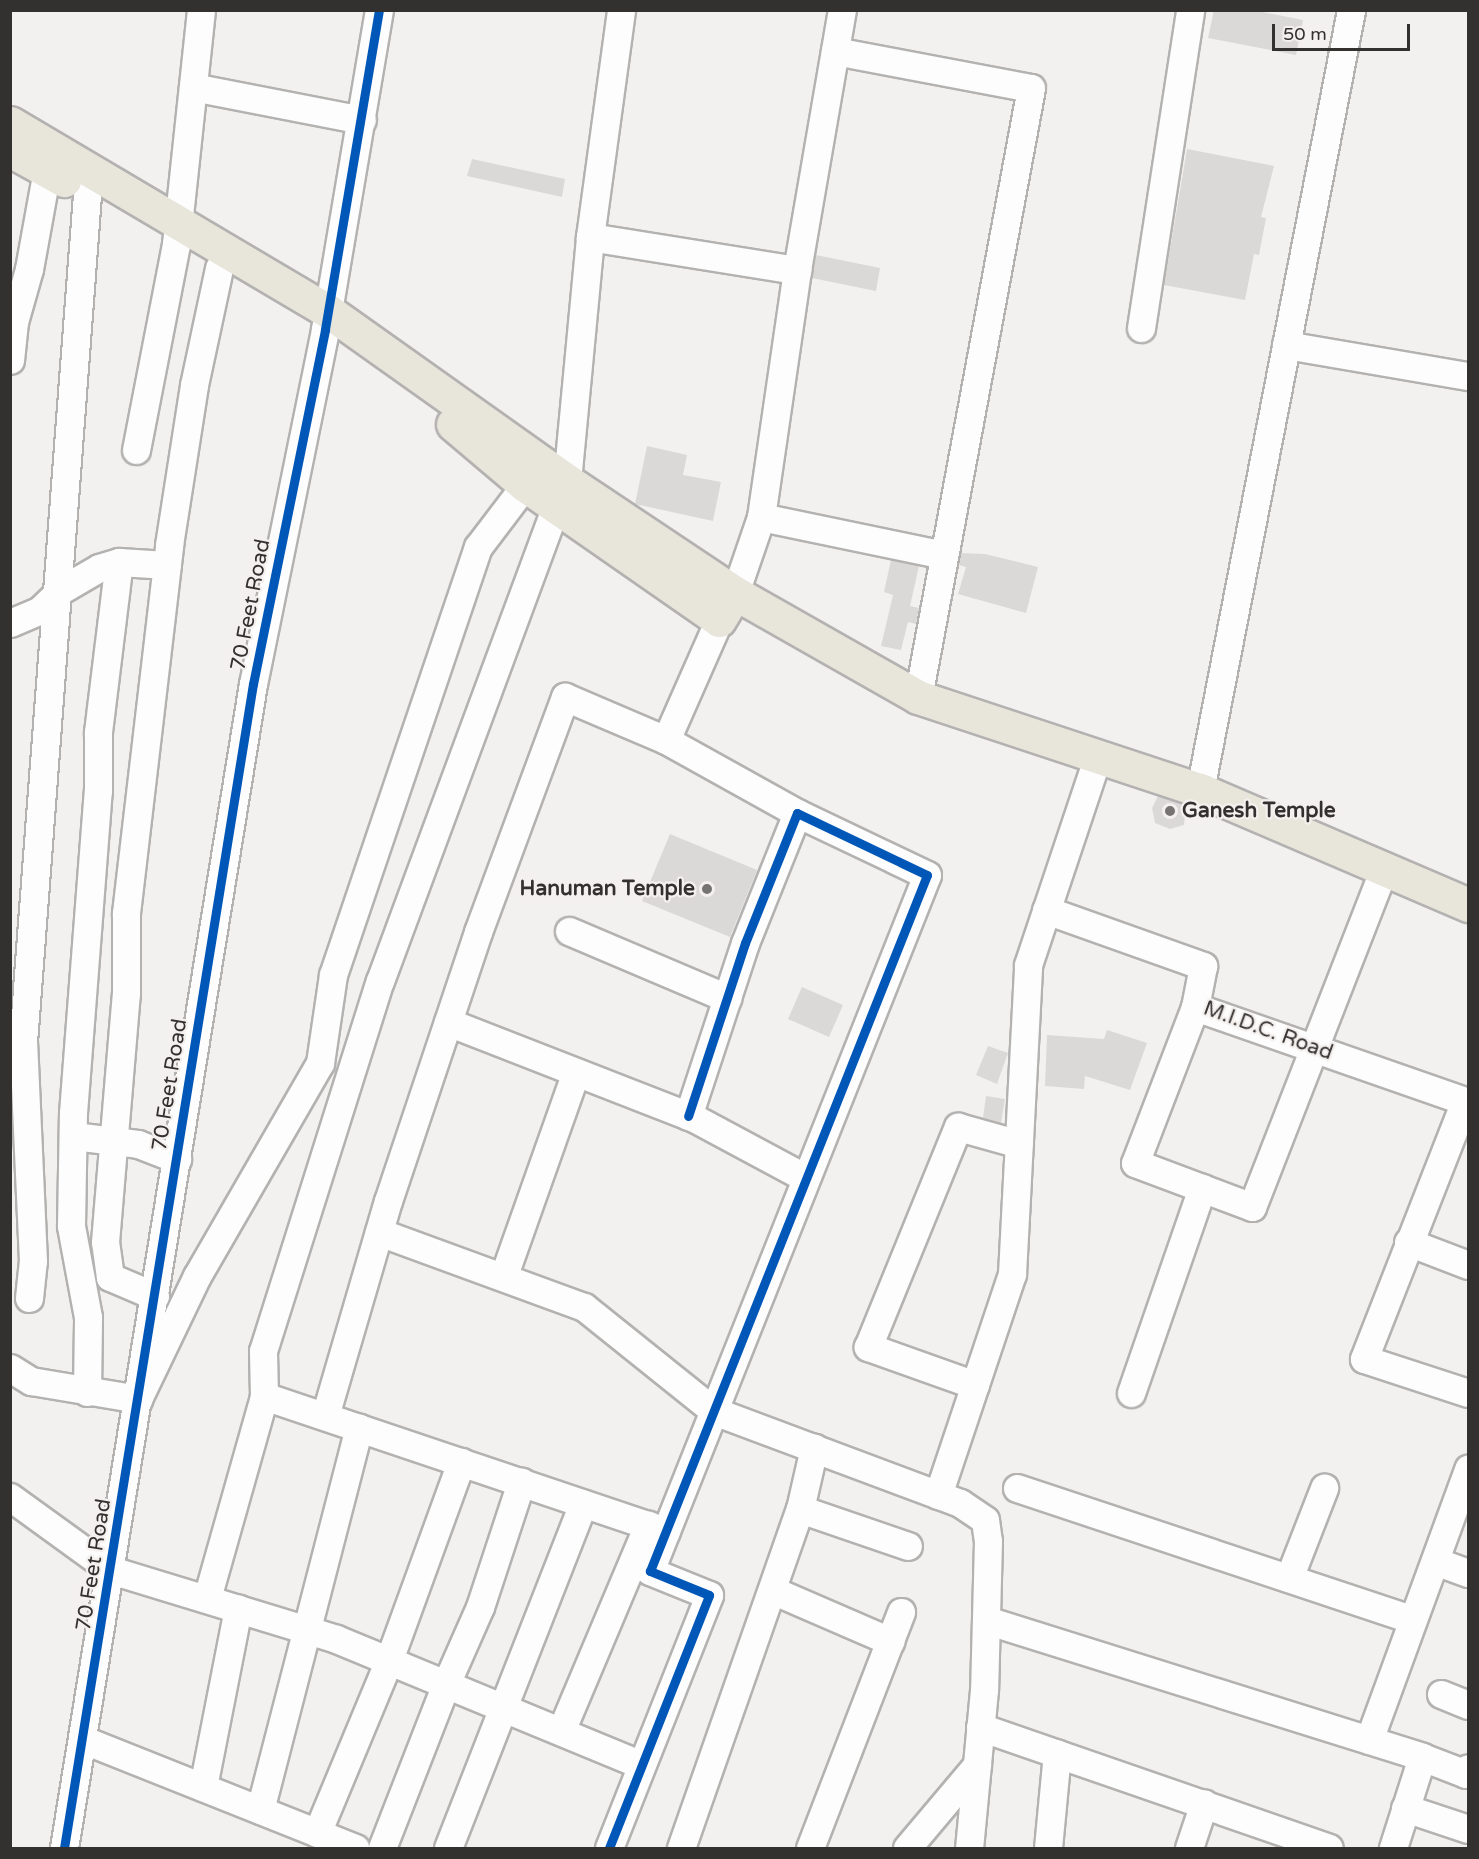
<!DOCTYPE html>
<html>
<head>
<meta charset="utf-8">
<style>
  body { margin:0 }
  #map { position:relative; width:1479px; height:1859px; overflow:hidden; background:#f3f1ef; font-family:"Varela Round",sans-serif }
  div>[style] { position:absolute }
  .building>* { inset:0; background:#dad9d8 }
  .roads { filter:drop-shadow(2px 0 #b3b2b1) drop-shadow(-2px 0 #b3b2b1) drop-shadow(0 2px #b3b2b1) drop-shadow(0 -2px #b3b2b1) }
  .minor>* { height:27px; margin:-13.5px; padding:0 13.5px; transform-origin:13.5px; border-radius:13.5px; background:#fdfdfd }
  .major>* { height:33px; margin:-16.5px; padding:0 16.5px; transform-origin:16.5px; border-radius:16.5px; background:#e8e5db }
  .cycleway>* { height:9px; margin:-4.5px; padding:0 4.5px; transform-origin:4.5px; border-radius:4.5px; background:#0057b8 }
  .dots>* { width:16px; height:16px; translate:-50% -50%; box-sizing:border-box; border:3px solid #f4f0ee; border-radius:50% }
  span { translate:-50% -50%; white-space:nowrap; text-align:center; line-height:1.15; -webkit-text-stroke:4.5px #f4f0ee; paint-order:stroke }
  .street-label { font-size:21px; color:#333130 }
  .poi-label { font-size:21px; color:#333130; font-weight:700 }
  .left { translate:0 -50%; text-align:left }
  .right { translate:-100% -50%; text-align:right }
  .frame { position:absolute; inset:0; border:12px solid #333130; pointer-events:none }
  .scale { position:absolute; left:1272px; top:24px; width:138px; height:27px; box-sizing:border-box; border:3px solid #333130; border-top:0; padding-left:8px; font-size:18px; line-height:21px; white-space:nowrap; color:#333130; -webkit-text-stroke:4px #f4f0ee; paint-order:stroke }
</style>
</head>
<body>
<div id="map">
  <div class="building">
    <div style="clip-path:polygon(1214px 10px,1252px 10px,1303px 20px,1296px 55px,1208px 38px)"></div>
    <div style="clip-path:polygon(1187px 149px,1274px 166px,1261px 217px,1266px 218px,1259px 255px,1254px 254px,1245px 300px,1164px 285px)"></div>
    <div style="clip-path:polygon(472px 159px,565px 179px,562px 197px,467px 176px)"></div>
    <div style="clip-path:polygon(816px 255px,880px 268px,876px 291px,812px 278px)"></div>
    <div style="clip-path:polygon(647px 446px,687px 455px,683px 475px,721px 482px,713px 521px,635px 504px)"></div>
    <div style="clip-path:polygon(961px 553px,985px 554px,1038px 567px,1026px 613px,958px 594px,966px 567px,959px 565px)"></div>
    <div style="clip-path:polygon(891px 560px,919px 566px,910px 606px,919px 608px,916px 624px,908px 622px,901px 650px,881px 646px,893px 595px,884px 592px)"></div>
    <div style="clip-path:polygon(1158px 796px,1186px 805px,1184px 825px,1170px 829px,1155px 823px,1152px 808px)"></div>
    <div style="clip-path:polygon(670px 834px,757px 870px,730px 937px,642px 901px)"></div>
    <div style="clip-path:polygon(802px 987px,843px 1005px,829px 1037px,788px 1019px)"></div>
    <div style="clip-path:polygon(1107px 1030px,1147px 1043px,1130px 1090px,1085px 1076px,1084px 1089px,1045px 1086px,1047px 1035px,1104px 1039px)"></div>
    <div style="clip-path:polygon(988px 1046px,1008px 1053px,997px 1084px,976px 1075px)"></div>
    <div style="clip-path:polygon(986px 1096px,1005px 1099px,1001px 1123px,983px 1118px)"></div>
  </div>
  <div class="roads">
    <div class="minor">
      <div style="left:835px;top:51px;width:199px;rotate:10.7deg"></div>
      <div style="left:1031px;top:88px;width:619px;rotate:100.51deg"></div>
      <div style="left:193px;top:87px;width:172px;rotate:11deg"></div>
      <div style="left:590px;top:237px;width:210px;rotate:9.1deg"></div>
      <div style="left:1141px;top:328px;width:322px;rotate:-81.2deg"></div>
      <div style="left:1286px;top:345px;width:185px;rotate:9.7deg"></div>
      <div style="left:10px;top:360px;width:38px;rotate:-84deg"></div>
      <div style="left:14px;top:322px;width:55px;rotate:-74.2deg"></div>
      <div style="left:29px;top:269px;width:101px;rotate:-79.7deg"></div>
      <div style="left:136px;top:450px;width:210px;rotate:-79deg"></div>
      <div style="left:176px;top:244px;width:235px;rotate:-83.9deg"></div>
      <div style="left:567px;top:481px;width:245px;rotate:-84.6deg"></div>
      <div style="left:590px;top:237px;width:229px;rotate:-82.2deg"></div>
      <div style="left:761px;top:517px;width:187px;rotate:11.7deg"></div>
      <div style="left:735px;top:593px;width:80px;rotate:-71.1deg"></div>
      <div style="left:761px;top:517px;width:250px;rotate:-81.7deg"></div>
      <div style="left:797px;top:270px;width:264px;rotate:-80.2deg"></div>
      <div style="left:10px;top:623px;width:33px;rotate:-23deg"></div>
      <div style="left:40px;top:610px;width:29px;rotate:-44deg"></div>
      <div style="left:61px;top:590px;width:44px;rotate:-30.1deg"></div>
      <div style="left:99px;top:568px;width:21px;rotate:-17deg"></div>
      <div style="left:119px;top:562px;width:48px;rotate:3.6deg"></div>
      <div style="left:666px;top:740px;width:150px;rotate:29.1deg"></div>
      <div style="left:1200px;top:790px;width:794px;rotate:-79.04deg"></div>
      <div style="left:1046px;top:910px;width:167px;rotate:19.6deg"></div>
      <div style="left:1203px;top:966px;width:42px;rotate:101deg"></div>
      <div style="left:1195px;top:1007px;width:289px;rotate:19.2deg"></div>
      <div style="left:569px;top:931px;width:172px;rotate:23deg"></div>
      <div style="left:1195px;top:1007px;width:167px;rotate:111deg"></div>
      <div style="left:1135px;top:1163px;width:125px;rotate:20.6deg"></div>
      <div style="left:1252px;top:1207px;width:363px;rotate:-68.7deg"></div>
      <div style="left:448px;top:1022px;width:262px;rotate:21.3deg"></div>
      <div style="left:692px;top:1117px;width:129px;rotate:28.2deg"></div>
      <div style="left:1465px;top:1101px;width:277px;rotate:111.4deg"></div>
      <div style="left:1364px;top:1359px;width:109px;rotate:18.1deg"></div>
      <div style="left:74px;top:1136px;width:64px;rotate:7.1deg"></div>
      <div style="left:138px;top:1144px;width:42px;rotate:21deg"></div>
      <div style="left:379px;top:1232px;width:218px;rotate:20.1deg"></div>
      <div style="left:584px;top:1307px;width:166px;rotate:38.7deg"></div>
      <div style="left:714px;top:1411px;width:263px;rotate:20.5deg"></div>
      <div style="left:960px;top:1503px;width:30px;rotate:34deg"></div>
      <div style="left:985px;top:1520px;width:21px;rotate:82deg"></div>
      <div style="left:988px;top:1541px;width:149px;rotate:91.5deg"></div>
      <div style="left:984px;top:1690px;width:159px;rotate:95.4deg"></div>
      <div style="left:1408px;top:1242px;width:64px;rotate:21deg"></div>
      <div style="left:504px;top:1275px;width:215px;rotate:-70.5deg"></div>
      <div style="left:155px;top:1296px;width:49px;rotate:-157.1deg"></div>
      <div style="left:110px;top:1277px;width:35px;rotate:-98deg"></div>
      <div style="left:105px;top:1242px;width:249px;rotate:-85.2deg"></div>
      <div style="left:126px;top:994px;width:81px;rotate:-90deg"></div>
      <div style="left:126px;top:913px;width:371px;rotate:-83.3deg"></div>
      <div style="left:169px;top:545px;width:162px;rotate:-81.1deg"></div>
      <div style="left:194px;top:385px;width:120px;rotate:-77.9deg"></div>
      <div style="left:29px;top:1298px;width:37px;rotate:-84deg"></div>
      <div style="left:33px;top:1261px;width:219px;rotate:-92.6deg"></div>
      <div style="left:23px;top:1042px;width:850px;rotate:-85.68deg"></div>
      <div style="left:10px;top:1368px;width:25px;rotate:32deg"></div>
      <div style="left:31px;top:1381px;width:109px;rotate:9.5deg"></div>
      <div style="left:138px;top:1399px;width:136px;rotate:-64.4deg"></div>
      <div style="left:197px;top:1276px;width:246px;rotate:-60deg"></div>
      <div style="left:320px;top:1063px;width:89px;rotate:-81.6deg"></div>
      <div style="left:333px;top:975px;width:452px;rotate:-71.3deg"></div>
      <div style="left:478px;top:547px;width:78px;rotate:-52.8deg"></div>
      <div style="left:975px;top:1385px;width:114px;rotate:-160.4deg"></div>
      <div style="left:868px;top:1347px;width:238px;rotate:-67.8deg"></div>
      <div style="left:958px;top:1127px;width:63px;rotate:15.6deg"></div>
      <div style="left:87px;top:1392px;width:75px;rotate:-89.2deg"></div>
      <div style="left:88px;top:1317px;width:93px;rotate:-100.6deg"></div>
      <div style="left:71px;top:1226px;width:113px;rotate:-89deg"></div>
      <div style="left:73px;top:1113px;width:323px;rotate:-85.6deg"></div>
      <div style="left:98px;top:791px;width:59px;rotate:-90deg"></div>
      <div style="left:98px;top:732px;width:171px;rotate:-83deg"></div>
      <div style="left:1131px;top:1393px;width:217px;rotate:-70.9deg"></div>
      <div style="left:264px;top:1396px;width:45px;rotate:-91.3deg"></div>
      <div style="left:263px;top:1351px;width:388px;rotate:-72.5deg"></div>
      <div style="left:380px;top:981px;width:507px;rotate:-69.67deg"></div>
      <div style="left:325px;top:1416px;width:224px;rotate:-73.7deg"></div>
      <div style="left:388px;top:1201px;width:284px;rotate:-71.5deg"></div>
      <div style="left:478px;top:932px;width:251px;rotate:-69.7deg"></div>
      <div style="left:565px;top:697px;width:110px;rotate:23.1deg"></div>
      <div style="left:666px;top:740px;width:131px;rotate:-66.2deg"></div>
      <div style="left:1017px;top:1488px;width:417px;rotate:18.4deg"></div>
      <div style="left:938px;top:1495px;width:233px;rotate:-71.5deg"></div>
      <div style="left:1012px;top:1274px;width:309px;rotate:-87deg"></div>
      <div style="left:1028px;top:965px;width:220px;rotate:-71.5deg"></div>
      <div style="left:10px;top:1497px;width:125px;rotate:35.9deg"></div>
      <div style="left:111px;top:1570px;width:235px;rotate:17deg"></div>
      <div style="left:336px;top:1639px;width:329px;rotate:22.4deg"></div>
      <div style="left:800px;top:1509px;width:63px;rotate:-77.1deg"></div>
      <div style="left:1435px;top:1561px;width:35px;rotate:20deg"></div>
      <div style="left:1289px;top:1578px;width:97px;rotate:-68.7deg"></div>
      <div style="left:772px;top:1590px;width:129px;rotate:23.4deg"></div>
      <div style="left:207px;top:1598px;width:210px;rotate:-74.2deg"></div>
      <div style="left:264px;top:1396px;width:424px;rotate:18.6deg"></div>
      <div style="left:986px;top:1620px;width:457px;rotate:17.4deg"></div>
      <div style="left:1422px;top:1757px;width:96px;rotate:107.7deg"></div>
      <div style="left:1441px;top:1694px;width:29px;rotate:22deg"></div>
      <div style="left:980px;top:1727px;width:369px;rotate:19.1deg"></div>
      <div style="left:561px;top:1731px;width:224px;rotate:-67.1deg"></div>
      <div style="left:84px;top:1740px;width:292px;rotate:21.7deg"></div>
      <div style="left:1369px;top:1740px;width:289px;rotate:-69.9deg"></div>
      <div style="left:1422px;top:1757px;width:47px;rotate:21.1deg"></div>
      <div style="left:1466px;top:1774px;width:6px;rotate:-72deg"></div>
      <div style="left:203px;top:1787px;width:182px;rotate:-78.9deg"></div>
      <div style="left:1405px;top:1808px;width:66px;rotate:18.4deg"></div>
      <div style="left:260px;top:1810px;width:395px;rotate:-75.5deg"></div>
      <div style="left:317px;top:1833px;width:187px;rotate:-67.4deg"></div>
      <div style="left:389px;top:1660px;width:211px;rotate:-70deg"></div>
      <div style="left:64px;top:1848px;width:1179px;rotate:-80.78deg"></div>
      <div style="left:253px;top:684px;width:362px;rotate:-78.5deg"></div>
      <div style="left:325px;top:329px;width:324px;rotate:-80.4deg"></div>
      <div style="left:382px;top:1848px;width:176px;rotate:-68.7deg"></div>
      <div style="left:446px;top:1684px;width:84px;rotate:-66.2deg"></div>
      <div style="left:480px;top:1607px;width:132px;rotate:-71.8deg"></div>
      <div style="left:448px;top:1848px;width:370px;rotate:-68.6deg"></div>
      <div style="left:609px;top:1848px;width:272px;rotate:-68.4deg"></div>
      <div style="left:709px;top:1595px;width:64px;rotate:-157.9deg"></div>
      <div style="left:650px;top:1571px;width:749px;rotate:-68.3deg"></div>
      <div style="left:927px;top:875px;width:144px;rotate:-154.5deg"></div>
      <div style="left:797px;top:813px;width:140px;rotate:111.8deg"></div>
      <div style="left:745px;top:943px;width:182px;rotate:108.2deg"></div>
      <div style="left:681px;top:1848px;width:359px;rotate:-70.7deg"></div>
      <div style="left:800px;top:1509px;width:114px;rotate:18.9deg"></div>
      <div style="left:810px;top:1848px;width:253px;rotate:-68.9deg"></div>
      <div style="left:907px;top:1848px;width:109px;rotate:-49.9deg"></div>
      <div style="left:1048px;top:1848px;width:95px;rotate:-84.6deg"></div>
      <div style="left:1189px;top:1848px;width:47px;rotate:-71.6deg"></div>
    </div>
    <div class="major">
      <div style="left:10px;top:123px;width:369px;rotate:30.6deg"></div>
      <div style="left:328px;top:311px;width:293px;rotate:35.4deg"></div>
      <div style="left:567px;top:481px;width:202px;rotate:33.7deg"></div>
      <div style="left:735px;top:593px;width:210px;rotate:29.6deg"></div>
      <div style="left:918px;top:697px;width:297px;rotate:18.3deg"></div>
      <div style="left:1200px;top:790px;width:292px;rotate:23.2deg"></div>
      <div style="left:10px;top:150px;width:62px;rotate:29.1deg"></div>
      <div style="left:453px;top:424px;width:94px;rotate:40.3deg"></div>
      <div style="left:525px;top:485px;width:236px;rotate:34.8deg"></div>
      <div style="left:719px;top:620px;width:31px;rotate:-59deg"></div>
    </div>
  </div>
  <div class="cycleway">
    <div style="left:64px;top:1848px;width:1179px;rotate:-80.78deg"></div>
    <div style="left:253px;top:684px;width:362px;rotate:-78.5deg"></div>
    <div style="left:325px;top:329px;width:324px;rotate:-80.4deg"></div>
    <div style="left:609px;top:1848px;width:272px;rotate:-68.4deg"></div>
    <div style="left:709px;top:1595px;width:64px;rotate:-157.9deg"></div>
    <div style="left:650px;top:1571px;width:749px;rotate:-68.3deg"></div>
    <div style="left:927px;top:875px;width:144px;rotate:-154.5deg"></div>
    <div style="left:797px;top:813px;width:140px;rotate:111.8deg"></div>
    <div style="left:745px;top:943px;width:182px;rotate:108.2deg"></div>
  </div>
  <div class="dots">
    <div style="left:1170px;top:811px;background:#767473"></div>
    <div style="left:707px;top:889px;background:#767473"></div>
  </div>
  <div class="street-label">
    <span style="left:251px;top:605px;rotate:-79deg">70 Feet Road</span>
    <span style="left:1268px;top:1031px;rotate:20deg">M.I.D.C. Road</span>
    <span style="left:170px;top:1085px;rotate:-81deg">70 Feet Road</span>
    <span style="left:94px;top:1565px;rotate:-81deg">70 Feet Road</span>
  </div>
  <div class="poi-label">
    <span class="left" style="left:1182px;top:811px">Ganesh Temple</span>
    <span class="right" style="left:695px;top:889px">Hanuman Temple</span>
  </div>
  <div class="frame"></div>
  <div class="scale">50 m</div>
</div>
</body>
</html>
